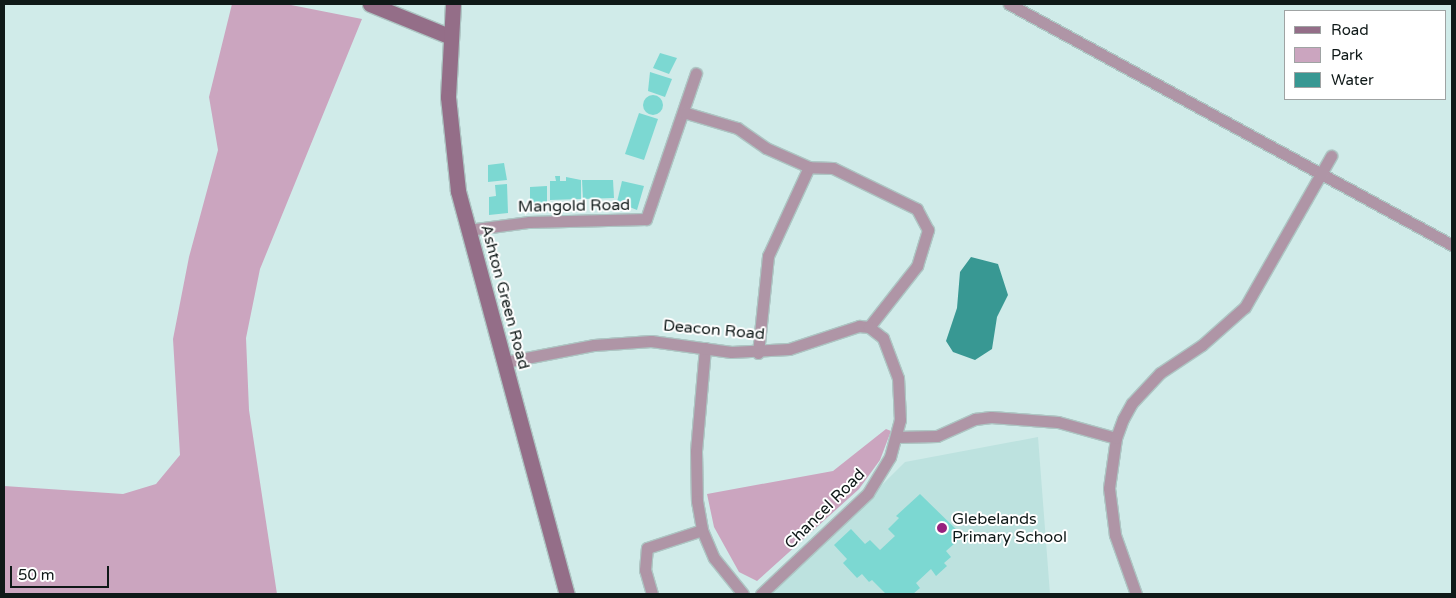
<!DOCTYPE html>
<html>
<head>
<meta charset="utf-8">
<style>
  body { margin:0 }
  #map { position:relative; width:1456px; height:598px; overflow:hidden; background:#d0ebe9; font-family:"Varela Round",sans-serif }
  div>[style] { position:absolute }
  .built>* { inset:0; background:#bde2df }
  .green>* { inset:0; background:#cba5bf }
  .water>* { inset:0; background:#389893 }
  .building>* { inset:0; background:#7cd8d2 }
  .round { border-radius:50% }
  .roads { filter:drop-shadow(1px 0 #adc5c3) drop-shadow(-1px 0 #adc5c3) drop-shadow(0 1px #adc5c3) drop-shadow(0 -1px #adc5c3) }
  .street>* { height:11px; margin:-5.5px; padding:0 5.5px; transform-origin:5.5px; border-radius:5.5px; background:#af95a6 }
  .secondary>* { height:15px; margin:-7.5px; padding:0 7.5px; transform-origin:7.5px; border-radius:7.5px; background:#946e88 }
  .dots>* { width:14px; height:14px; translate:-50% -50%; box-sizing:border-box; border:2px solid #fff; border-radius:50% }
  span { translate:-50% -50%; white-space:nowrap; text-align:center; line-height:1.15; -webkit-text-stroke:4px #fff; paint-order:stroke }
  .street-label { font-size:16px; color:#0f1918 }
  .poi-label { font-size:16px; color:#0f1918 }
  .left { translate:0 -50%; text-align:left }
  .frame { position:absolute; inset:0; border:5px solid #0f1918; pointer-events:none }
  .legend { position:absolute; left:1284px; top:10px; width:162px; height:90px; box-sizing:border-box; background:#fff; border:1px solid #9fa3a3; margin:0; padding:6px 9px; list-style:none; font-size:15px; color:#0f1918 }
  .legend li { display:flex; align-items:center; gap:10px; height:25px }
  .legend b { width:25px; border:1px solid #9fa3a3 }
  .scale { position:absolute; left:10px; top:566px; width:99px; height:22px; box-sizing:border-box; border:2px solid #0f1918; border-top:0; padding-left:6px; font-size:15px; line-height:18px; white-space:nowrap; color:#0f1918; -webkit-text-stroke:4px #fff; paint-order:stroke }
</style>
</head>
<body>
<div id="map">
  <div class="built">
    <div style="clip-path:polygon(1038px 437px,1050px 594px,772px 594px,905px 462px)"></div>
  </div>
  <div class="green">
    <div style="clip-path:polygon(232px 4px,286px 4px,362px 19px,260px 269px,246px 338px,249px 410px,277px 594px,4px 594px,4px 486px,123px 494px,156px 484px,180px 455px,173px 339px,189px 257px,218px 150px,209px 97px)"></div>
    <div style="clip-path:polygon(886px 429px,891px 431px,880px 460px,859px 489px,757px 581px,739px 572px,714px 527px,707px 494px,833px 471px)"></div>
  </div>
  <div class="water">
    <div style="clip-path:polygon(971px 257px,998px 264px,1008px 295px,997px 317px,992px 349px,975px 360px,953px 352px,946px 341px,957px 308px,960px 272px)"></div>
  </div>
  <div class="building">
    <div style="clip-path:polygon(660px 53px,677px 58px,669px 74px,653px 68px)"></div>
    <div style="clip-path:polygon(650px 72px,672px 79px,665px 97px,648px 91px)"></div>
    <div class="round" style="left:643px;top:95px;width:20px;height:20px"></div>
    <div style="clip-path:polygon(639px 113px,658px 119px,644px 160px,625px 154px)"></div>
    <div style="clip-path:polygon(504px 163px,507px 180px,488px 182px,488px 165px)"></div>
    <div style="clip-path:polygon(555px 176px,560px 176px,560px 181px,566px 181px,566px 177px,581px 180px,581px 199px,550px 200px,550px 181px,556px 181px)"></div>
    <div style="clip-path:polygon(582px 180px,613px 180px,614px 198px,583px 199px)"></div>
    <div style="clip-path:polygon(622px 181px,644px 186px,637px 210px,617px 202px)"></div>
    <div style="clip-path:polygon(507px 184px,508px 213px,489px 215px,489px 197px,496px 196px,495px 185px)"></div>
    <div style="clip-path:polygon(547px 186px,547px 206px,530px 206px,530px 187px)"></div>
    <div style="clip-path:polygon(920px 494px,963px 536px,946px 551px,951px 557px,944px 563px,947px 566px,936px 576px,931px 569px,916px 583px,920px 588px,913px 594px,886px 594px,872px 580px,869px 582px,862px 574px,857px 578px,843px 563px,847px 559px,834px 545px,851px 529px,865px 544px,870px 540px,880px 550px,895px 536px,888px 529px,899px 518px,896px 516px)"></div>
  </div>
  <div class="roads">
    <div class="street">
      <div style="left:1009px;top:4px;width:504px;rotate:28.55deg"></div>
      <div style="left:468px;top:230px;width:62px;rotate:-7.5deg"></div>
      <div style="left:529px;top:222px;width:117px;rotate:-1.5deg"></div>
      <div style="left:646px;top:219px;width:154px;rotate:-71.1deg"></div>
      <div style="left:705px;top:348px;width:103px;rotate:95deg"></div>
      <div style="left:696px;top:451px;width:50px;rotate:88.9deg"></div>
      <div style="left:697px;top:501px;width:29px;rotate:80deg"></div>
      <div style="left:702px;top:530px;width:30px;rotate:67deg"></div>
      <div style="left:714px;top:558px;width:46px;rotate:51.1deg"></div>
      <div style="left:758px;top:353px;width:98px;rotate:-84.1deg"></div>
      <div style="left:768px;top:256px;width:98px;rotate:-65.3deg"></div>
      <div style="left:505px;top:362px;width:91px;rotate:-10.8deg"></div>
      <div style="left:594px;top:345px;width:57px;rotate:-4deg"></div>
      <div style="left:651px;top:341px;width:81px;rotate:7.8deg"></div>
      <div style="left:731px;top:352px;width:58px;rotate:-3deg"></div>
      <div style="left:789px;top:349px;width:74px;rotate:-18.2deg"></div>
      <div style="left:859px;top:326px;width:10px;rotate:6deg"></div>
      <div style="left:869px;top:327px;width:78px;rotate:-51.8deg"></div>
      <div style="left:917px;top:266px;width:38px;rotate:-73deg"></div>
      <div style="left:928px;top:230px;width:24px;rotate:-118deg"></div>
      <div style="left:917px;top:209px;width:93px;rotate:-154deg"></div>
      <div style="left:833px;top:168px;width:24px;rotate:-178deg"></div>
      <div style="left:809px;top:167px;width:47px;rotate:-156.2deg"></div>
      <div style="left:766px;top:148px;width:35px;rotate:-145deg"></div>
      <div style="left:737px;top:128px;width:56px;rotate:-163.5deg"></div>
      <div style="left:896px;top:437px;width:41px;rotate:-1.4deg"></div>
      <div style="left:937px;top:436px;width:42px;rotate:-24.1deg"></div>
      <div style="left:975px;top:419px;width:16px;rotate:-7deg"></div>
      <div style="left:991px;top:417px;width:67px;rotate:4.3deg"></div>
      <div style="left:1058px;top:422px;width:60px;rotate:15.4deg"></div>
      <div style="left:652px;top:594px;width:25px;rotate:-106deg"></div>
      <div style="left:645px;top:570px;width:22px;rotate:-85deg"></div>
      <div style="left:647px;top:548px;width:58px;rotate:-18.1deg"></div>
      <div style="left:761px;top:594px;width:147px;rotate:-43.3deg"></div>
      <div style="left:868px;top:493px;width:42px;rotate:-58.6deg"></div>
      <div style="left:890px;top:457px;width:38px;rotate:-75deg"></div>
      <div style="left:900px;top:420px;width:42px;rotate:-92.7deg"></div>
      <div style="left:898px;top:378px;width:43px;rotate:-110.6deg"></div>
      <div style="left:883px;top:338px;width:18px;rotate:-142deg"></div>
      <div style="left:1136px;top:594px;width:63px;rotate:-109.6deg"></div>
      <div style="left:1115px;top:535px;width:47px;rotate:-97.3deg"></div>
      <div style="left:1109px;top:488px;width:50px;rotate:-82deg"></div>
      <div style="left:1116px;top:438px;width:20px;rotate:-70deg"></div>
      <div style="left:1123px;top:419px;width:18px;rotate:-61deg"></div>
      <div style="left:1132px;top:403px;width:41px;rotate:-47deg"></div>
      <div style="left:1160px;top:373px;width:50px;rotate:-33.7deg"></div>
      <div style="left:1202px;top:345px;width:57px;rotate:-41.5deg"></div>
      <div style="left:1245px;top:307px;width:174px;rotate:-60.3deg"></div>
    </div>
    <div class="secondary">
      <div style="left:370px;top:4px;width:85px;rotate:22.1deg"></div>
      <div style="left:453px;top:4px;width:93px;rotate:93.1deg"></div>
      <div style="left:448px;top:97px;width:95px;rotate:83.9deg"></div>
      <div style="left:458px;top:191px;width:417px;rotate:74.9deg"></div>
    </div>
  </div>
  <div class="dots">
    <div style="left:942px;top:528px;background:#97217e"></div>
  </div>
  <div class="street-label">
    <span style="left:574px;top:206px;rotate:-1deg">Mangold Road</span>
    <span style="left:505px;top:297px;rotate:75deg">Ashton Green Road</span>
    <span style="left:714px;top:330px;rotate:5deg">Deacon Road</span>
    <span style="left:825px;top:509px;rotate:-45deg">Chancel Road</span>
  </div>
  <div class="poi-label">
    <span class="left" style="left:952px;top:528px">Glebelands<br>Primary School</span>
  </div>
  <div class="frame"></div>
  <ul class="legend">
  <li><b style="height:6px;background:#946e88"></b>Road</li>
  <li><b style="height:14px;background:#cba5bf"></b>Park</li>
  <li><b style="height:14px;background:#389893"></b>Water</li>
  </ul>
  <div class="scale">50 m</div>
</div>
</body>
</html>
